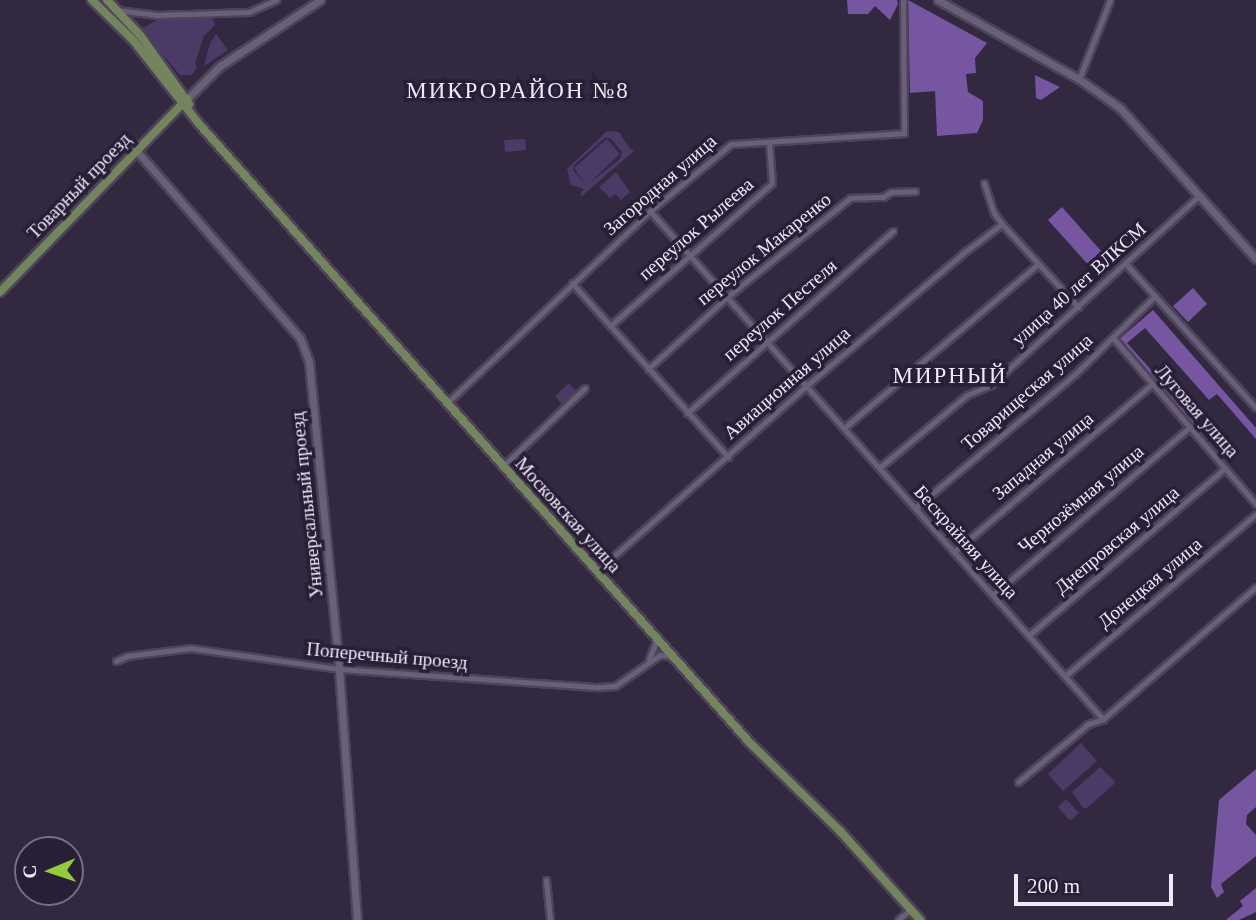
<!DOCTYPE html>
<html>
<head>
<meta charset="utf-8">
<style>
  body { margin:0 }
  #map { position:relative; width:1256px; height:920px; overflow:hidden; background:#322840; font-family:Georgia,serif }
  div>[style] { position:absolute }
  .green>* { inset:0; background:#4c3a66 }
  .forest>* { inset:0; background:#7655a1 }
  .roads { filter:drop-shadow(2px 0 #4d4458) drop-shadow(-2px 0 #4d4458) drop-shadow(0 2px #4d4458) drop-shadow(0 -2px #4d4458) }
  .street>* { height:5px; margin:-2.5px; padding:0 2.5px; transform-origin:2.5px; border-radius:2.5px; background:#695f7a }
  .secondary>* { height:7px; margin:-3.5px; padding:0 3.5px; transform-origin:3.5px; border-radius:3.5px; background:#695f7a }
  .primary>* { height:8px; margin:-4px; padding:0 4px; transform-origin:4px; border-radius:4px; background:#73845e }
  span { translate:-50% -50%; white-space:nowrap; text-align:center; line-height:1.15; -webkit-text-stroke:7px #281e36; paint-order:stroke }
  .street-label { font-size:19px; color:#eee8f8 }
  .quarter-label { font-size:23px; color:#eee8f8; letter-spacing:2px }
  .north { position:absolute; left:14px; top:836px; width:70px; height:70px; box-sizing:border-box; background:#281e36; border:2px solid #776f84; border-radius:50%; rotate:268deg; font-size:19px; font-weight:700; line-height:28px; text-align:center; color:#eee8f8 }
  .north::after { content:''; display:block; margin:auto; width:24px; height:32px; background:#93cd3d; clip-path:polygon(50% 0,100% 100%,50% 72%,0 100%) }
  .scale { position:absolute; left:1014px; top:874px; width:159px; height:32px; box-sizing:border-box; border:4px solid #eee8f8; border-top:0; padding-left:9px; font-size:21px; line-height:24px; white-space:nowrap; color:#eee8f8; -webkit-text-stroke:5px #281e36; paint-order:stroke }
</style>
</head>
<body>
<div id="map">
  <div class="green">
    <div style="clip-path:polygon(211px 16px,215px 25px,204px 36px,195px 63px,197px 68px,191px 75px,180px 75px,141px 29px,159px 19px)"></div>
    <div style="clip-path:polygon(216px 34px,228px 50px,204px 66px,210px 43px)"></div>
    <div style="clip-path:polygon(evenodd,607px 131px,619px 132px,630px 149px,635px 150px,582px 196px,580px 194px,584px 189px,571px 185px,567px 169px,607px 131px,605px 138px,610px 138px,622px 152px,620px 159px,588px 184px,620px 154px,607px 139px,574px 168px,585px 184px,573px 170px,574px 165px,605px 138px)"></div>
    <div style="clip-path:polygon(525px 139px,526px 150px,505px 152px,504px 140px)"></div>
    <div style="clip-path:polygon(616px 172px,630px 192px,621px 200px,615px 194px,610px 198px,599px 187px)"></div>
    <div style="clip-path:polygon(569px 383px,577px 392px,562px 405px,555px 396px)"></div>
    <div style="clip-path:polygon(1081px 743px,1097px 761px,1063px 791px,1048px 774px)"></div>
    <div style="clip-path:polygon(1100px 767px,1115px 781px,1114px 784px,1087px 808px,1083px 808px,1072px 792px)"></div>
    <div style="clip-path:polygon(1066px 799px,1079px 813px,1070px 821px,1058px 807px)"></div>
  </div>
  <div class="forest">
    <div style="clip-path:polygon(847px 0,897px 0,898px 4px,890px 20px,875px 6px,868px 14px,848px 14px)"></div>
    <div style="clip-path:polygon(908px 0,987px 43px,975px 58px,976px 73px,966px 74px,968px 92px,983px 101px,983px 120px,977px 133px,937px 136px,935px 91px,910px 93px)"></div>
    <div style="clip-path:polygon(1035px 75px,1060px 87px,1041px 100px,1036px 98px)"></div>
    <div style="clip-path:polygon(1062px 207px,1110px 261px,1105px 266px,1108px 271px,1100px 278px,1048px 220px)"></div>
    <div style="clip-path:polygon(1193px 288px,1207px 304px,1188px 322px,1173px 306px)"></div>
    <div style="clip-path:polygon(1153px 310px,1256px 428px,1256px 439px,1217px 394px,1209px 400px,1145px 328px,1127px 343px,1196px 420px,1191px 425px,1117px 341px)"></div>
    <div style="clip-path:polygon(1256px 769px,1256px 807px,1247px 815px,1246px 824px,1256px 835px,1256px 856px,1221px 884px,1224px 892px,1217px 898px,1211px 887px,1219px 800px)"></div>
    <div style="clip-path:polygon(1256px 888px,1256px 912px,1239px 920px,1226px 920px,1243px 906px,1240px 901px)"></div>
  </div>
  <div class="roads">
    <div class="street">
      <div style="left:117px;top:10px;width:41px;rotate:7deg"></div>
      <div style="left:158px;top:15px;width:91px;rotate:-1.9deg"></div>
      <div style="left:249px;top:12px;width:30px;rotate:-24deg"></div>
      <div style="left:1079px;top:79px;width:85px;rotate:-68.6deg"></div>
      <div style="left:984px;top:183px;width:32px;rotate:72deg"></div>
      <div style="left:994px;top:213px;width:14px;rotate:54deg"></div>
      <div style="left:1002px;top:224px;width:113px;rotate:47.5deg"></div>
      <div style="left:650px;top:211px;width:681px;rotate:48.28deg"></div>
      <div style="left:1125px;top:263px;width:195px;rotate:47.9deg"></div>
      <div style="left:572px;top:283px;width:234px;rotate:48.1deg"></div>
      <div style="left:610px;top:326px;width:216px;rotate:-41.4deg"></div>
      <div style="left:772px;top:183px;width:41px;rotate:-94.2deg"></div>
      <div style="left:1114px;top:339px;width:218px;rotate:49.3deg"></div>
      <div style="left:648px;top:369px;width:107px;rotate:-42.3deg"></div>
      <div style="left:727px;top:297px;width:158px;rotate:-38.8deg"></div>
      <div style="left:850px;top:198px;width:33px;rotate:-2deg"></div>
      <div style="left:883px;top:197px;width:9px;rotate:-32deg"></div>
      <div style="left:891px;top:192px;width:24px;rotate:-2deg"></div>
      <div style="left:448px;top:402px;width:278px;rotate:-43.4deg"></div>
      <div style="left:650px;top:211px;width:105px;rotate:-39.6deg"></div>
      <div style="left:731px;top:144px;width:173px;rotate:-3.6deg"></div>
      <div style="left:904px;top:133px;width:133px;rotate:-90.4deg"></div>
      <div style="left:687px;top:413px;width:275px;rotate:-41.5deg"></div>
      <div style="left:844px;top:428px;width:254px;rotate:-40.2deg"></div>
      <div style="left:503px;top:466px;width:113px;rotate:-43.6deg"></div>
      <div style="left:879px;top:468px;width:114px;rotate:-39.7deg"></div>
      <div style="left:967px;top:395px;width:26px;rotate:-23deg"></div>
      <div style="left:991px;top:385px;width:281px;rotate:-42.3deg"></div>
      <div style="left:915px;top:508px;width:209px;rotate:-39.9deg"></div>
      <div style="left:1075px;top:374px;width:112px;rotate:-44.3deg"></div>
      <div style="left:954px;top:552px;width:260px;rotate:-40.3deg"></div>
      <div style="left:597px;top:571px;width:279px;rotate:-41.5deg"></div>
      <div style="left:806px;top:386px;width:204px;rotate:-40.2deg"></div>
      <div style="left:962px;top:254px;width:50px;rotate:-36.9deg"></div>
      <div style="left:993px;top:595px;width:259px;rotate:-40.5deg"></div>
      <div style="left:1029px;top:635px;width:257px;rotate:-40.4deg"></div>
      <div style="left:649px;top:659px;width:22px;rotate:-68deg"></div>
      <div style="left:116px;top:661px;width:12px;rotate:-24deg"></div>
      <div style="left:127px;top:656px;width:64px;rotate:-7.2deg"></div>
      <div style="left:190px;top:648px;width:150px;rotate:8deg"></div>
      <div style="left:339px;top:669px;width:260px;rotate:4deg"></div>
      <div style="left:598px;top:687px;width:17px;rotate:-3deg"></div>
      <div style="left:615px;top:686px;width:55px;rotate:-34.6deg"></div>
      <div style="left:660px;top:655px;width:13px;rotate:4deg"></div>
      <div style="left:1065px;top:676px;width:250px;rotate:-40.3deg"></div>
      <div style="left:1018px;top:782px;width:91px;rotate:-39.6deg"></div>
      <div style="left:1088px;top:724px;width:16px;rotate:-18deg"></div>
      <div style="left:1103px;top:719px;width:202px;rotate:-40.8deg"></div>
      <div style="left:546px;top:880px;width:40px;rotate:84.3deg"></div>
      <div style="left:898px;top:920px;width:17px;rotate:-40deg"></div>
    </div>
    <div class="secondary">
      <div style="left:938px;top:0;width:162px;rotate:29.3deg"></div>
      <div style="left:1079px;top:79px;width:50px;rotate:35.3deg"></div>
      <div style="left:1120px;top:108px;width:203px;rotate:48deg"></div>
      <div style="left:187px;top:99px;width:47px;rotate:-45deg"></div>
      <div style="left:220px;top:66px;width:120px;rotate:-33.4deg"></div>
      <div style="left:135px;top:149px;width:251px;rotate:48.9deg"></div>
      <div style="left:300px;top:338px;width:26px;rotate:69deg"></div>
      <div style="left:309px;top:362px;width:308px;rotate:84.4deg"></div>
      <div style="left:339px;top:669px;width:252px;rotate:85.9deg"></div>
    </div>
    <div class="primary">
      <div style="left:92px;top:0;width:57px;rotate:44.3deg"></div>
      <div style="left:133px;top:40px;width:108px;rotate:51.8deg"></div>
      <div style="left:200px;top:125px;width:827px;rotate:48.33deg"></div>
      <div style="left:750px;top:743px;width:126px;rotate:44.4deg"></div>
      <div style="left:840px;top:831px;width:120px;rotate:48deg"></div>
      <div style="left:107px;top:0;width:48px;rotate:46.7deg"></div>
      <div style="left:140px;top:35px;width:85px;rotate:54.6deg"></div>
      <div style="left:0;top:292px;width:269px;rotate:-45.9deg"></div>
    </div>
  </div>
  <div class="street-label">
    <span style="left:660px;top:185px;rotate:-41deg">Загородная улица</span>
    <span style="left:79px;top:186px;rotate:-46deg">Товарный проезд</span>
    <span style="left:696px;top:229px;rotate:-41deg">переулок Рылеева</span>
    <span style="left:764px;top:249px;rotate:-39deg">переулок Макаренко</span>
    <span style="left:1079px;top:284px;rotate:-42deg">улица 40 лет ВЛКСМ</span>
    <span style="left:780px;top:310px;rotate:-41deg">переулок Пестеля</span>
    <span style="left:787px;top:383px;rotate:-41deg">Авиационная улица</span>
    <span style="left:1027px;top:392px;rotate:-41deg">Товарищеская улица</span>
    <span style="left:1197px;top:411px;rotate:49deg">Луговая улица</span>
    <span style="left:1043px;top:456px;rotate:-40deg">Западная улица</span>
    <span style="left:1081px;top:499px;rotate:-40deg">Чернозёмная улица</span>
    <span style="left:307px;top:505px;rotate:-96deg">Универсальный проезд</span>
    <span style="left:568px;top:515px;rotate:48deg">Московская улица</span>
    <span style="left:1117px;top:540px;rotate:-40deg">Днепровская улица</span>
    <span style="left:966px;top:542px;rotate:48deg">Бескрайняя улица</span>
    <span style="left:1150px;top:583px;rotate:-40deg">Донецкая улица</span>
    <span style="left:387px;top:656px;rotate:5deg">Поперечный проезд</span>
  </div>
  <div class="quarter-label">
    <span style="left:518px;top:91px">МИКРОРАЙОН №8</span>
    <span style="left:950px;top:376px">МИРНЫЙ</span>
  </div>
  <div class="north">С</div>
  <div class="scale">200 m</div>
</div>
</body>
</html>
